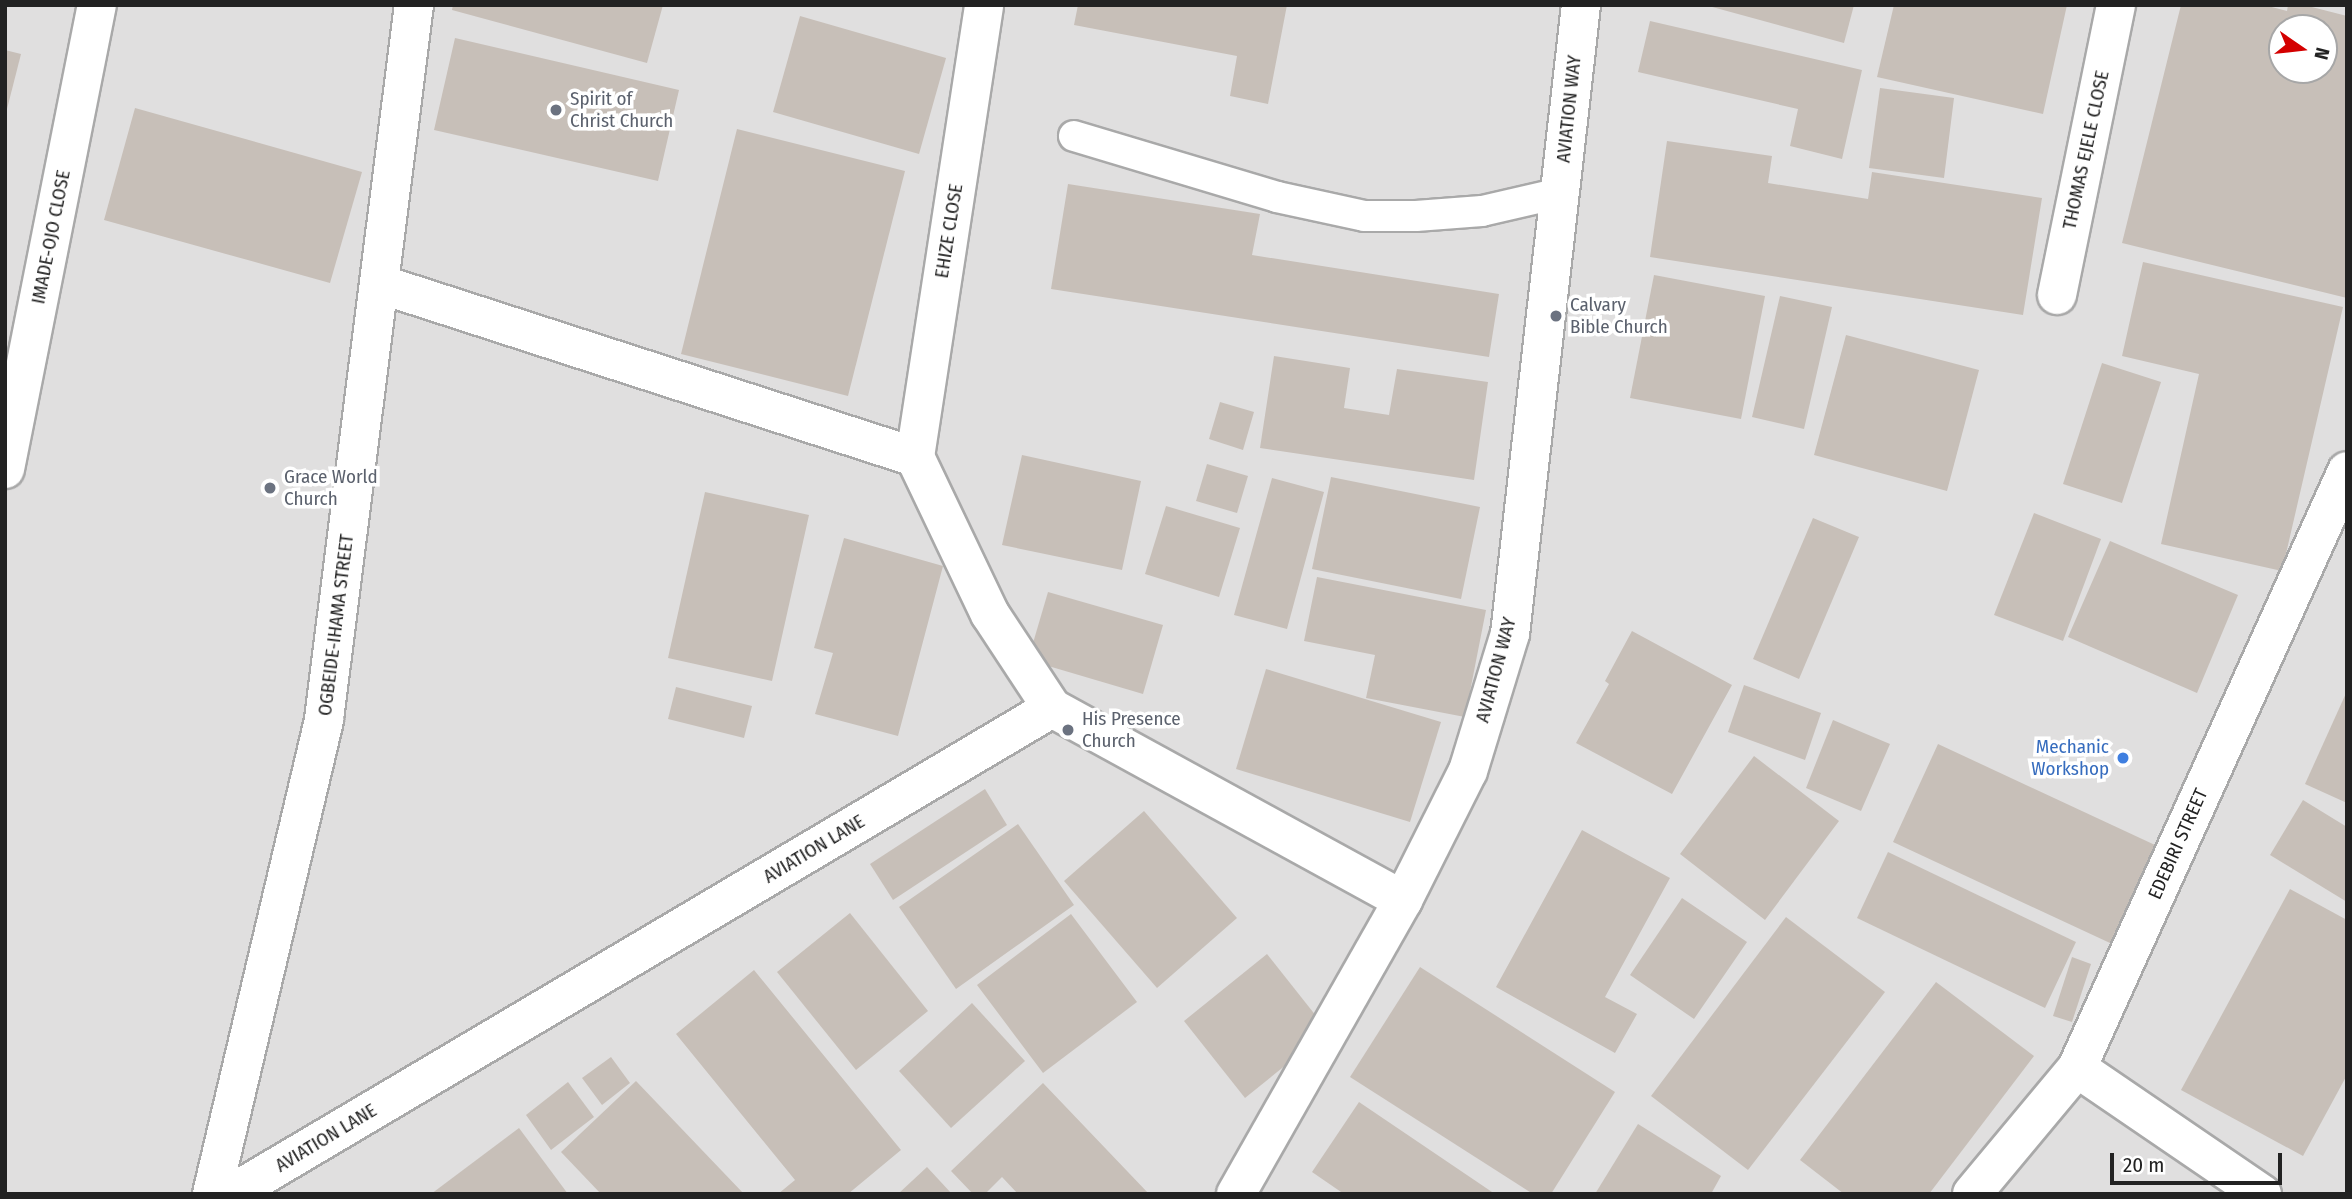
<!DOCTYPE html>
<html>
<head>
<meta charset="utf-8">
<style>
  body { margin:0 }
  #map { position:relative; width:2352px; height:1199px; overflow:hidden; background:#f2efe9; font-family:"Fira Sans Condensed",sans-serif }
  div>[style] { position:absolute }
  .residential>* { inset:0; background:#e0dfdf }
  .building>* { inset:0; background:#c7bfb8 }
  .roads { filter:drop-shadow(2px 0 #a9a9a9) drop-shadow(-2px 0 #a9a9a9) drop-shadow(0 2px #a9a9a9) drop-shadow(0 -2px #a9a9a9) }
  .lane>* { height:30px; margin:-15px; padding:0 15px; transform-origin:15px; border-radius:15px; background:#fff }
  .street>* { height:38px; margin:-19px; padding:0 19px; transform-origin:19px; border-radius:19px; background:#fff }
  .dots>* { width:19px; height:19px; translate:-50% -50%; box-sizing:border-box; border:4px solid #fff; border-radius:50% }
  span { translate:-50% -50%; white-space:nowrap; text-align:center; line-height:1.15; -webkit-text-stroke:7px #fff; paint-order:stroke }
  .worship-label { font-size:19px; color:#5b616d }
  .left { translate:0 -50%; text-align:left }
  .street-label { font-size:19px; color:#222 }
  .shop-label { font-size:19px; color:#366cbe }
  .right { translate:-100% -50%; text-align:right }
  .frame { position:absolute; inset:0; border:7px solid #222; pointer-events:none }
  .north { position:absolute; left:2268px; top:14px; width:70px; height:70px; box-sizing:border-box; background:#fff; border:2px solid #a7a7a7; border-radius:50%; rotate:104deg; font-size:19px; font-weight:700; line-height:28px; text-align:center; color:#222 }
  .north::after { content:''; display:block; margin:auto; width:24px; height:32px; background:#d40000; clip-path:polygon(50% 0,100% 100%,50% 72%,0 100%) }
  .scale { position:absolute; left:2110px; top:1153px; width:172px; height:32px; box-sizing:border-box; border:4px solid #222; border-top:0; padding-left:9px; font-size:21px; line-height:24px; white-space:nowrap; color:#222; -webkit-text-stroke:5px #fff; paint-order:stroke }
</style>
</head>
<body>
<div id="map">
  <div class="residential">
    <div style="clip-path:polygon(evenodd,5px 5px,2347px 5px,2347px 1194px,5px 1194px,5px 5px,2282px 28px,2324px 28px,2324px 70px,2282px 70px,2282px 28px)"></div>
  </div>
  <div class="building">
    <div style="clip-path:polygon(453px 5px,663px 5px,647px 63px,452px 10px)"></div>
    <div style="clip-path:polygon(1078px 5px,1287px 5px,1268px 104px,1230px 96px,1237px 56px,1074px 25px)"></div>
    <div style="clip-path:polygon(1705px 5px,1854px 5px,1844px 43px)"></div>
    <div style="clip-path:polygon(1894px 5px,2067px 5px,2043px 114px,1877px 77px)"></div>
    <div style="clip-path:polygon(evenodd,2181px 5px,2264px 5px,2287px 11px,2288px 5px,2304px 5px,2347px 16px,2347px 298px,2122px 243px,2181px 5px,2282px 28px,2324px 28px,2324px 70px,2282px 70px,2282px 28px)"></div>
    <div style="clip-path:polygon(800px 16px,946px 58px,919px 154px,773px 112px)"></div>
    <div style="clip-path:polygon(1650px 21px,1862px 70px,1842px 159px,1790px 146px,1798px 109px,1638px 72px)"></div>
    <div style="clip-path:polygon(455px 38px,679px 90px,658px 181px,434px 130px)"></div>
    <div style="clip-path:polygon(5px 50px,21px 54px,6px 113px,5px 113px)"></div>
    <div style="clip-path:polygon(1880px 88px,1954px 98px,1944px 178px,1869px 168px)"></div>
    <div style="clip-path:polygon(135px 108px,362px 172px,330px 283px,104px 220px)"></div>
    <div style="clip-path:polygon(737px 129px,905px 171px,848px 396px,681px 354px)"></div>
    <div style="clip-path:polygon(1667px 141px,1772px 156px,1768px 183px,1868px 199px,1872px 172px,2042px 198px,2023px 315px,1650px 257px)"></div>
    <div style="clip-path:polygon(1068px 184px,1260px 214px,1252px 255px,1499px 294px,1489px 357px,1051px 289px)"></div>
    <div style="clip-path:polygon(2143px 262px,2343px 307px,2282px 571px,2161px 544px,2199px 374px,2122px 356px)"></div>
    <div style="clip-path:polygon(1654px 275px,1765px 296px,1741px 419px,1630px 398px)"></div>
    <div style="clip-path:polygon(1780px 296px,1832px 307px,1804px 429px,1752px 417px)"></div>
    <div style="clip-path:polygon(1846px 335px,1979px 370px,1947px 491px,1814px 455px)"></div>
    <div style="clip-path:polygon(1274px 356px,1350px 368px,1344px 408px,1389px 415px,1397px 369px,1488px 382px,1474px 480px,1260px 448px)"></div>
    <div style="clip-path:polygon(2102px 363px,2161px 382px,2122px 503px,2063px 484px)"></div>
    <div style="clip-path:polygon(1220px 402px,1254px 412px,1243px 450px,1209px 439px)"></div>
    <div style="clip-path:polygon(1022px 455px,1141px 481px,1122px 570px,1002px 545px)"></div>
    <div style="clip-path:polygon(1207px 464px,1248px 476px,1237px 513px,1196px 501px)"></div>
    <div style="clip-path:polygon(1331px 477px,1480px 507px,1461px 599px,1312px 569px)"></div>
    <div style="clip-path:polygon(1272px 478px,1324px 492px,1287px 629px,1234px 615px)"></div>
    <div style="clip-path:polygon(705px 492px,809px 515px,772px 681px,668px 658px)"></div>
    <div style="clip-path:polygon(1166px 506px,1240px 528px,1219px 597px,1145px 574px)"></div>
    <div style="clip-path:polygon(2034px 513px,2101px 539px,2063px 641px,1994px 615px)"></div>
    <div style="clip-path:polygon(1813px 518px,1859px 537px,1799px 679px,1753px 659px)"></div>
    <div style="clip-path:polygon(844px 538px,943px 566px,898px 736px,815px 714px,833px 653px,814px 648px)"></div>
    <div style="clip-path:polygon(2110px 541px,2238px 595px,2197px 693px,2068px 637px)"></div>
    <div style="clip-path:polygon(1317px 577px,1486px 610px,1465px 717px,1366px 698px,1375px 655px,1304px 641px)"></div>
    <div style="clip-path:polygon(1048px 592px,1163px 625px,1143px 694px,1028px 660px)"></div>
    <div style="clip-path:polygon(1632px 631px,1732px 685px,1672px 794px,1576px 743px,1609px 684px,1605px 681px)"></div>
    <div style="clip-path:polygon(1266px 669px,1441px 722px,1410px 822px,1236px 769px)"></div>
    <div style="clip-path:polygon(1744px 685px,1821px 713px,1805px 760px,1728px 732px)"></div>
    <div style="clip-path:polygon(676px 687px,752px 706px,744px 738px,668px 719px)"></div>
    <div style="clip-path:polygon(2347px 691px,2347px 803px,2305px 784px)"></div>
    <div style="clip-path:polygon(1833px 720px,1890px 744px,1861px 811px,1806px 788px)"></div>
    <div style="clip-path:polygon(1938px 744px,2155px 845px,2110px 943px,1893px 842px)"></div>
    <div style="clip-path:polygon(1754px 756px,1839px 821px,1765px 920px,1680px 854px)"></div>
    <div style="clip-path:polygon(985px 789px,1007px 825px,893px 900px,870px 864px)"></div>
    <div style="clip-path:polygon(2303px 800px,2347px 827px,2347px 902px,2270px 855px)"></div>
    <div style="clip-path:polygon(1144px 811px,1237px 918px,1157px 988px,1064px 881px)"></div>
    <div style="clip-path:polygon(1018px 824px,1074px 905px,956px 989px,899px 907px)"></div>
    <div style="clip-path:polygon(1582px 830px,1670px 878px,1605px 997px,1637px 1014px,1615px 1053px,1496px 987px)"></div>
    <div style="clip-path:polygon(1888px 852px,2076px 942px,2045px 1008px,1857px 918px)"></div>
    <div style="clip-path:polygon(2290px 889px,2347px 920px,2347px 1075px,2303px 1156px,2181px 1090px)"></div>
    <div style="clip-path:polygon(1682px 898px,1747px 942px,1694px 1019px,1630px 975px)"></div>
    <div style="clip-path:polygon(850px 913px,928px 1011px,856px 1070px,777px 972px)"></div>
    <div style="clip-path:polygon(1071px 914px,1137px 1002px,1043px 1073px,977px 985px)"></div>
    <div style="clip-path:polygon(1786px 917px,1885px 992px,1748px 1170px,1651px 1096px)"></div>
    <div style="clip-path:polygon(1267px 954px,1328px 1031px,1245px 1098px,1184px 1021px)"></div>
    <div style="clip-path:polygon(2072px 957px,2091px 964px,2072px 1022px,2053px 1016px)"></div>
    <div style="clip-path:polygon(1420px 967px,1615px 1092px,1551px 1194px,1533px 1194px,1350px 1077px)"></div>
    <div style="clip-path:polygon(754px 970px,901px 1150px,848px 1194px,778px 1194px,795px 1180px,676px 1034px)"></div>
    <div style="clip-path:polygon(1936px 982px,2034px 1056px,1929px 1194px,1844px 1194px,1800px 1160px)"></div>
    <div style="clip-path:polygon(972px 1003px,1025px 1061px,951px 1128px,899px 1071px)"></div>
    <div style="clip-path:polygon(611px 1057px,630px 1083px,602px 1105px,582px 1078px)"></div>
    <div style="clip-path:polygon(636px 1081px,744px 1194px,601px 1194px,561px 1152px)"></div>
    <div style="clip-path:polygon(568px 1082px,594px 1117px,551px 1150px,526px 1115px)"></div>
    <div style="clip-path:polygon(1043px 1083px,1149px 1194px,1018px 1194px,1002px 1177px,985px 1194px,973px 1194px,951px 1171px)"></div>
    <div style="clip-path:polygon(1359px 1102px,1495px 1194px,1344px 1194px,1312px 1172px)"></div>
    <div style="clip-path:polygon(1638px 1124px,1721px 1176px,1711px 1194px,1595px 1194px)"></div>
    <div style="clip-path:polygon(519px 1128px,568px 1194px,431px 1194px)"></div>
    <div style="clip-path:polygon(927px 1167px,952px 1194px,898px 1194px)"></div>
  </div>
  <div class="roads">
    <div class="lane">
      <div style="left:1074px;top:136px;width:212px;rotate:16.7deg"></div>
      <div style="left:1277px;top:197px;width:89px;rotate:12.3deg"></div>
      <div style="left:1364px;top:216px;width:52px"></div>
      <div style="left:1416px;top:216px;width:66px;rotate:-4.3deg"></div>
      <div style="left:1482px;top:211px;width:80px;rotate:-13deg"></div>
    </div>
    <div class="street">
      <div style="left:380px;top:284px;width:562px;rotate:17.92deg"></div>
      <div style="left:915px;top:457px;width:174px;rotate:64.5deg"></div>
      <div style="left:990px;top:614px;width:113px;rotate:56.6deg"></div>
      <div style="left:1052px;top:708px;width:400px;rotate:28.7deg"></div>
      <div style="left:2057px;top:295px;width:296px;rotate:-78.5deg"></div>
      <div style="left:915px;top:457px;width:457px;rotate:-81.3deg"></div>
      <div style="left:5px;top:469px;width:473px;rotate:-78.8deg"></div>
      <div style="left:2077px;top:1068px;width:224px;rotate:34.3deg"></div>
      <div style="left:212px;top:1194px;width:488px;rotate:-76.7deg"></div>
      <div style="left:324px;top:719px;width:720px;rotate:-82.82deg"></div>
      <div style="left:231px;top:1194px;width:954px;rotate:-30.62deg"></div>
      <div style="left:1236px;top:1194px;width:338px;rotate:-60.4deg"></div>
      <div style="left:1403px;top:900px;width:144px;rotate:-63.3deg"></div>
      <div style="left:1468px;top:771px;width:143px;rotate:-73deg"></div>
      <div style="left:1510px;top:634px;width:633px;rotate:-83.56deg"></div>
      <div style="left:1972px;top:1194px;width:164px;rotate:-50.2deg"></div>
      <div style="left:2077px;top:1068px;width:655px;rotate:-65.66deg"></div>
    </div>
  </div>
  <div class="dots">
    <div style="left:556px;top:110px;background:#6b7280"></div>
    <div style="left:1556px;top:316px;background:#6b7280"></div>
    <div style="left:270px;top:488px;background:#6b7280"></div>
    <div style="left:1068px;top:730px;background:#6b7280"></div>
    <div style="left:2123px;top:758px;background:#3f7fe0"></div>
  </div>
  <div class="worship-label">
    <span class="left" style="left:570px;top:110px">Spirit of<br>Christ Church</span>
    <span class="left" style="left:1570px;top:316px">Calvary<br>Bible Church</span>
    <span class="left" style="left:284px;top:488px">Grace World<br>Church</span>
    <span class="left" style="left:1082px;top:730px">His Presence<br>Church</span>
  </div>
  <div class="street-label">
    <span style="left:1569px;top:109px;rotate:-84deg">AVIATION WAY</span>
    <span style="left:2086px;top:150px;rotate:-78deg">THOMAS EJELE CLOSE</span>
    <span style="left:949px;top:231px;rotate:-81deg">EHIZE CLOSE</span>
    <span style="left:51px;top:237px;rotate:-79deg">IMADE-OJO CLOSE</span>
    <span style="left:336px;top:625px;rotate:-83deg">OGBEIDE-IHAMA STREET</span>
    <span style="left:1496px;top:670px;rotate:-75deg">AVIATION WAY</span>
    <span style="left:2178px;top:844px;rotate:-66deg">EDEBIRI STREET</span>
    <span style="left:814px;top:849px;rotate:-31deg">AVIATION LANE</span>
    <span style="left:326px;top:1138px;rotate:-31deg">AVIATION LANE</span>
  </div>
  <div class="shop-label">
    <span class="right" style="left:2109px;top:758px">Mechanic<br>Workshop</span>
  </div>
  <div class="frame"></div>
  <div class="north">N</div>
  <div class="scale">20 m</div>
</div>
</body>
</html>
